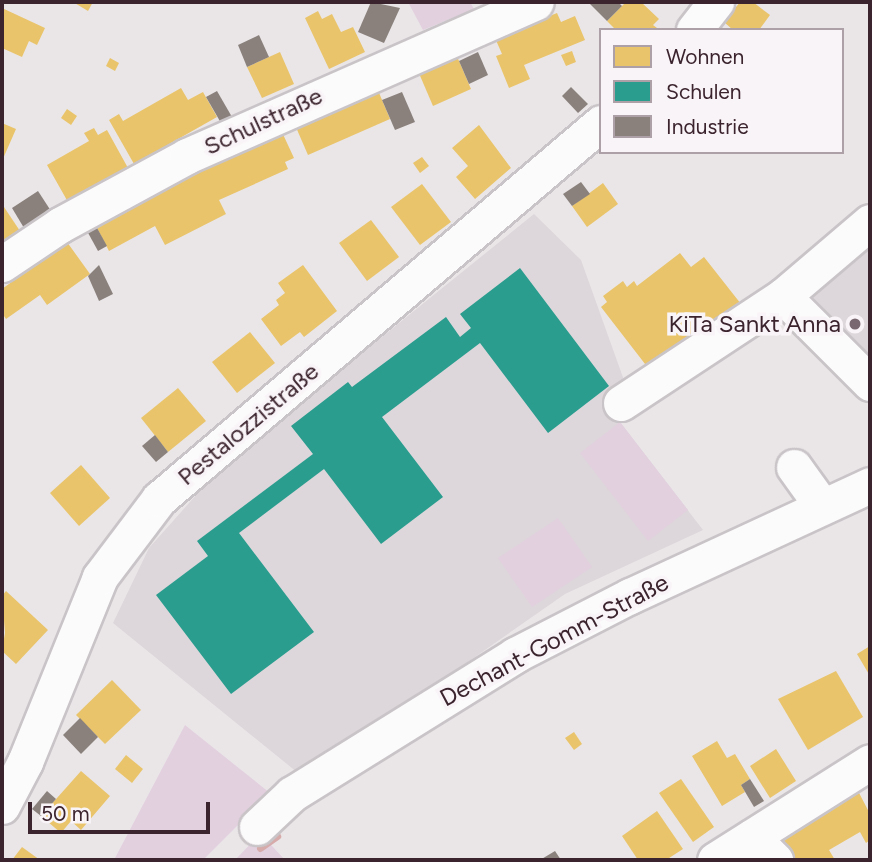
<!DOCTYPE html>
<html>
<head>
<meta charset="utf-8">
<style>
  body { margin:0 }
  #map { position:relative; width:872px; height:862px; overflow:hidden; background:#eae6e8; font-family:Figtree,sans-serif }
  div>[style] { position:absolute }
  .built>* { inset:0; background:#ddd6da }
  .green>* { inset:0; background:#e2d0df }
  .homes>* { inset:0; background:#e9c46a }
  .schools>* { inset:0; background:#2a9d8f }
  .industry>* { inset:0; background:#8a817c }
  .stream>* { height:7px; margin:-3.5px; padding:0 3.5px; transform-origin:3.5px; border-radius:3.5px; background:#d6abaa }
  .roads { filter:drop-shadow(2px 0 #c9c4c7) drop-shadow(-2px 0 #c9c4c7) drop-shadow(0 2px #c9c4c7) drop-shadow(0 -2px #c9c4c7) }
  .minor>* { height:35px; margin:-17.5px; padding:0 17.5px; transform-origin:17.5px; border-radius:17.5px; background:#fcfbfc }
  .dots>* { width:19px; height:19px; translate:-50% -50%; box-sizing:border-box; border:4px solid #f9f4f7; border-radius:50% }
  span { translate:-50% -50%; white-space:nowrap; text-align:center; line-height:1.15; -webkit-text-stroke:7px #f9f4f7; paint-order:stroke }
  .street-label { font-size:24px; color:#3c242e }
  .poi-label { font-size:24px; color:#3c242e }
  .right { translate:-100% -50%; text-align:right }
  .frame { position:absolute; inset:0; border:4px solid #3c242e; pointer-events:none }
  .legend { position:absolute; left:599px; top:28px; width:245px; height:126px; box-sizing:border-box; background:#f9f4f7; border:2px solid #ada1a7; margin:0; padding:9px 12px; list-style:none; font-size:21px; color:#3c242e }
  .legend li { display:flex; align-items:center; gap:14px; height:35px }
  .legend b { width:35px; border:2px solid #ada1a7 }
  .scale { position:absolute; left:28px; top:802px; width:182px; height:32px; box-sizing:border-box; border:4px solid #3c242e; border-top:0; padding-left:9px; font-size:21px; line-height:24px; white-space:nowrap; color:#3c242e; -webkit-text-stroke:5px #f9f4f7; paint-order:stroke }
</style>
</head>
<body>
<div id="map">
  <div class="built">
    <div style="clip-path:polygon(534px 214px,581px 260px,630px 397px,620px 422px,703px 530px,565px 594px,303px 777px,113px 623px,149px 548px,222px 466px)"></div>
    <div style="clip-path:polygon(870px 238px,870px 357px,808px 292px)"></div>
  </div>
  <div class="green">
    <div style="clip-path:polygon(408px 2px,470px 2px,474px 9px,423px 30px)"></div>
    <div style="clip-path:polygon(620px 422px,688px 510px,648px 541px,580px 453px)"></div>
    <div style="clip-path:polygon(558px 518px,592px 567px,532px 607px,498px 558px)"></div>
    <div style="clip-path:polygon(185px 725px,270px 793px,203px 860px,114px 860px)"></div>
    <div style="clip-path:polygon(260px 834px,273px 847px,285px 860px,235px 860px)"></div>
  </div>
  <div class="homes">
    <div style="clip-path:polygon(73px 2px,93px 2px,88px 11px)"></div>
    <div style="clip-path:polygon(626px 2px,641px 2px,659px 19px,653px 25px,657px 28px,616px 30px,607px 21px)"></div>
    <div style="clip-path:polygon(740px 2px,753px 2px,770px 15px,759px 30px,733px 30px,724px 22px)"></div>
    <div style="clip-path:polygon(2px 8px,45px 28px,37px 45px,29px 41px,22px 57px,2px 48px)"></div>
    <div style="clip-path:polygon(318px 11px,322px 19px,332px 14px,341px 32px,353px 27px,365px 52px,329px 69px,305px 18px)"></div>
    <div style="clip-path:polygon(557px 13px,561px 22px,575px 16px,585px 40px,524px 65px,530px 79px,509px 88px,496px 56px,502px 54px,495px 38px)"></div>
    <div style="clip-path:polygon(572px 51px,576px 62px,566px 66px,561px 55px)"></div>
    <div style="clip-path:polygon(280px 52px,294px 84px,262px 98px,247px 67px)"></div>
    <div style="clip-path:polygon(456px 54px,471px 89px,433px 106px,418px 71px)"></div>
    <div style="clip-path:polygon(110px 58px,119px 63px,115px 71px,106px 66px)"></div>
    <div style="clip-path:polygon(181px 88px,188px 100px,203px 92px,217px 117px,134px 164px,109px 120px,119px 114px,123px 121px)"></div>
    <div style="clip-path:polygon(377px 88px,390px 119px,308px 155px,295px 125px)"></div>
    <div style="clip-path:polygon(67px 109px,77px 116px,71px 125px,61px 118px)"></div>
    <div style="clip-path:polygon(2px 123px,16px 129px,2px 161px)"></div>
    <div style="clip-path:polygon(479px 125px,511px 168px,475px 199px,456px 177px,468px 166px,452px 148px)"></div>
    <div style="clip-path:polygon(94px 128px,98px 135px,107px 130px,128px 168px,68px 202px,47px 165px,89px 141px,84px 133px)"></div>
    <div style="clip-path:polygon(281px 130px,294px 158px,285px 162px,288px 169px,219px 200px,226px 214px,165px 245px,155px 226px,109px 251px,96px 226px,203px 166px)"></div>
    <div style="clip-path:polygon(422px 157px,429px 166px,420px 173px,413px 163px)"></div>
    <div style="clip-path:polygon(603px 183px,618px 204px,587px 227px,572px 206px)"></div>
    <div style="clip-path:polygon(422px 184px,451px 222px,420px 245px,391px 207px)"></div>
    <div style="clip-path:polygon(2px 204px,20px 231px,2px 243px)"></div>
    <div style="clip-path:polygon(371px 220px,399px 257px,367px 281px,339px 243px)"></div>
    <div style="clip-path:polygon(67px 242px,90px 274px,47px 305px,40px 295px,6px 319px,2px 313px,2px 289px)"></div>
    <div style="clip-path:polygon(680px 253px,691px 267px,704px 257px,741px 304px,652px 373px,601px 307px,607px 302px,603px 296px,623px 281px,627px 287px,634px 281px,637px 286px)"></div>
    <div style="clip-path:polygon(303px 265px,337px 311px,304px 337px,300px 332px,281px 346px,261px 319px,279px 305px,276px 300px,285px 293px,278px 283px)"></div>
    <div style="clip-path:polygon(250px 332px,275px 363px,237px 393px,212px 362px)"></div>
    <div style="clip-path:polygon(178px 388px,206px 421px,168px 452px,141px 418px)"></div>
    <div style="clip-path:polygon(81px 465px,110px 498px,79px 526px,50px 493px)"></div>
    <div style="clip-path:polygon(6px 591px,48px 630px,16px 664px,2px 651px,5px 633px,2px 596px)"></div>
    <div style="clip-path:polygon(870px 646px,870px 676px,857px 654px)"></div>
    <div style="clip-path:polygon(836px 671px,863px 717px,808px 750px,778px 699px)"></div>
    <div style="clip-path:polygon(112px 680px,141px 710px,105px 744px,76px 715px)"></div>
    <div style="clip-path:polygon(574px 732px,582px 744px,574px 750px,565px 738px)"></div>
    <div style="clip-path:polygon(717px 741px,727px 758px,735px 754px,750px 779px,741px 785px,745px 792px,722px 806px,692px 756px)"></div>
    <div style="clip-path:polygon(776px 749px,796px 781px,770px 798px,750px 766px)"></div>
    <div style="clip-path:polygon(126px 755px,143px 769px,132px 783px,115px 769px)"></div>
    <div style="clip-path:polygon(81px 771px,110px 796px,81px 830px,71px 821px,61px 833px,41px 816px)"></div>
    <div style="clip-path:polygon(681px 779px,714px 827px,693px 842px,659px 793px)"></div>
    <div style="clip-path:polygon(857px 789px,870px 814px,870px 840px,866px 843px,860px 832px,829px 850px,835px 860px,785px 860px,768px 842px)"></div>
    <div style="clip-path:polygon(657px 811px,683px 849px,666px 860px,638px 860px,622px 836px)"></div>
    <div style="clip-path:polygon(22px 847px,40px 860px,12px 860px)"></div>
  </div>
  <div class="schools">
    <div style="clip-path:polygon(520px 268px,609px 386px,548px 433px,480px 343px,382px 417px,443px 497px,381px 544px,324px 469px,239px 533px,314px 632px,231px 694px,156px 595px,208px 556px,197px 541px,313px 454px,291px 426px,348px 382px,352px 387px,446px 317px,460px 337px,471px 328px,460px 314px)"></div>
  </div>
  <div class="industry">
    <div style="clip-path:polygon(371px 2px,400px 8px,384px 43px,358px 32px)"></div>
    <div style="clip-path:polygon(588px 2px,618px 2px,622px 6px,607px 21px)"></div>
    <div style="clip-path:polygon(259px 35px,269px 57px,247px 67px,238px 45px)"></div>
    <div style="clip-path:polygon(478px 52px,488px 75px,469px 84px,459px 61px)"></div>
    <div style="clip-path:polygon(571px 87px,588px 104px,578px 113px,562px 96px)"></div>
    <div style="clip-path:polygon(217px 91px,232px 117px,221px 123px,206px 97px)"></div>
    <div style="clip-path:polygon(402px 92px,415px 122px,395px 130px,382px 100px)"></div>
    <div style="clip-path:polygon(581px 182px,590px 194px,572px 206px,563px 194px)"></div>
    <div style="clip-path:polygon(38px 191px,51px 211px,24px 228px,12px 208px)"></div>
    <div style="clip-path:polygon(96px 226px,107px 246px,98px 251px,87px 231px)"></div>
    <div style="clip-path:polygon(99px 265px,113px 294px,99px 301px,88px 276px)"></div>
    <div style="clip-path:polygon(155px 435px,168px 452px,156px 462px,142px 446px)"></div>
    <div style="clip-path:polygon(80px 718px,98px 737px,81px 754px,63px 735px)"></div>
    <div style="clip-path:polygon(750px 779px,764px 801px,754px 807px,741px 785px)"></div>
    <div style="clip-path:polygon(47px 791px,56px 799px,41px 816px,32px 809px)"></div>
    <div style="clip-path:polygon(555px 851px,561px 860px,540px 860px)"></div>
  </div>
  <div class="stream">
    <div style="left:260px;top:848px;width:21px;rotate:-35deg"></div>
  </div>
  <div class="roads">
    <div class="minor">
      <div style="left:694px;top:30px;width:36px;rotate:-52deg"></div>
      <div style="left:2px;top:264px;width:70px;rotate:-33.9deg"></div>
      <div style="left:60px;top:225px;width:145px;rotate:-28.5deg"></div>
      <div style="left:187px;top:156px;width:381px;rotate:-23.8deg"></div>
      <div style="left:783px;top:296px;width:123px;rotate:45deg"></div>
      <div style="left:621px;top:403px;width:194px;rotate:-33.4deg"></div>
      <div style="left:783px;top:296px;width:114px;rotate:-40.4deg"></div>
      <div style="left:794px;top:467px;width:48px;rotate:54.3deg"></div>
      <div style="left:2px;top:806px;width:50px;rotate:-62.4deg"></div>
      <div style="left:25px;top:762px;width:200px;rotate:-67.9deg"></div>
      <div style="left:100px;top:577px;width:98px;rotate:-52.9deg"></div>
      <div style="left:159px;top:499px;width:580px;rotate:-40.39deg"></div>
      <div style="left:257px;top:827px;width:48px;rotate:-43.3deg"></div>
      <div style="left:292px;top:794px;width:263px;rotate:-31.9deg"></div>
      <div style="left:515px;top:655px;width:129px;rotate:-27.2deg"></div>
      <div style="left:630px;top:596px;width:264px;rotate:-24.8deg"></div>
      <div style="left:752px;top:837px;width:33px;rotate:45deg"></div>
      <div style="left:715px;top:860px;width:183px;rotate:-32.3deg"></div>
    </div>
  </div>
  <div class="dots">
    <div style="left:855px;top:324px;background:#79686f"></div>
  </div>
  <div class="street-label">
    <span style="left:263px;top:121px;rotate:-25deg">Schulstraße</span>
    <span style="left:248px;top:424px;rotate:-40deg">Pestalozzistraße</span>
    <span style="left:554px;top:640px;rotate:-28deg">Dechant-Gomm-Straße</span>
  </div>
  <div class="poi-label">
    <span class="right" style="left:841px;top:324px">KiTa Sankt Anna</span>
  </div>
  <div class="frame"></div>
  <ul class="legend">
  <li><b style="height:19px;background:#e9c46a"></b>Wohnen</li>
  <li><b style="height:19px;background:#2a9d8f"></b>Schulen</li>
  <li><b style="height:19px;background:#8a817c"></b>Industrie</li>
  </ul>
  <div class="scale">50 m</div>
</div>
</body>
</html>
